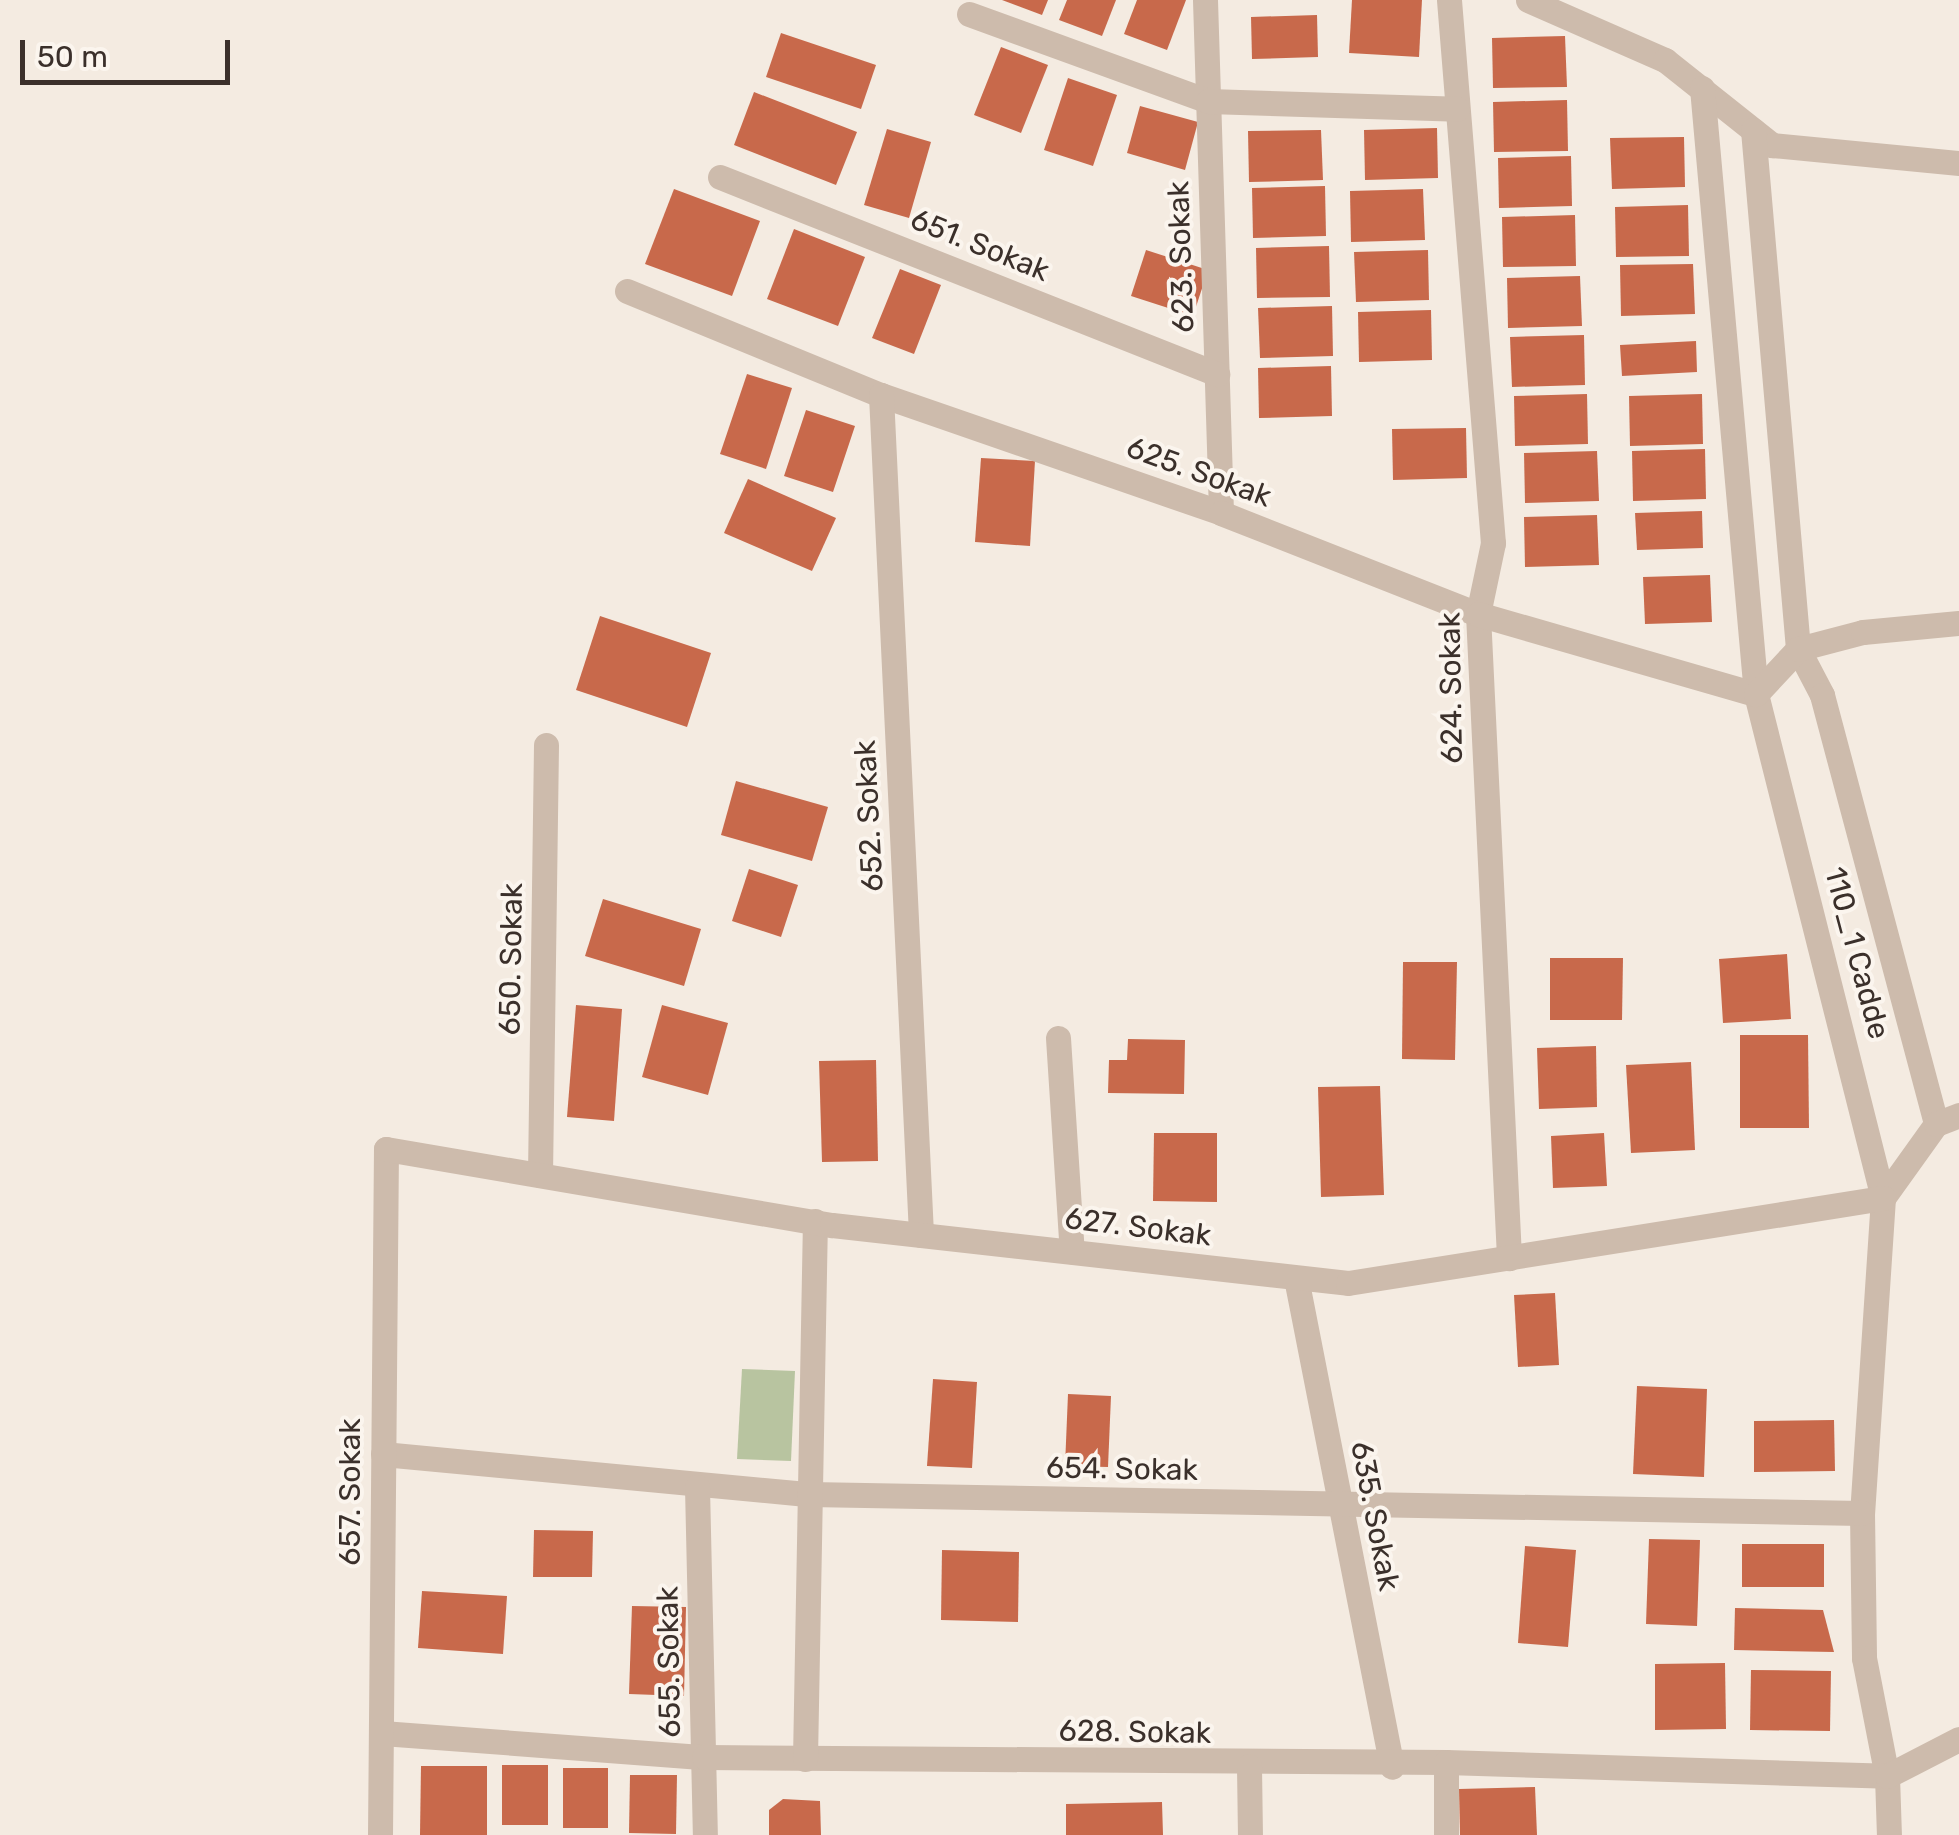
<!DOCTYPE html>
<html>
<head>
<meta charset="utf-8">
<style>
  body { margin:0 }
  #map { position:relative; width:1959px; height:1835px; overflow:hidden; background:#f4ebe1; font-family:Rubik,sans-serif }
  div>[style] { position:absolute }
  .green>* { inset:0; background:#b8c4a0 }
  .building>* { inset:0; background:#c8694b }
  .minor>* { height:25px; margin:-12.5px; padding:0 12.5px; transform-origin:12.5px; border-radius:12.5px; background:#cdbbac }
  span { translate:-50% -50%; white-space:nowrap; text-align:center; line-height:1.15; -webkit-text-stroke:8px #fbf5ee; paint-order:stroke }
  .street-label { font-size:30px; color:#3b302b }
  .scale { position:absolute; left:20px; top:40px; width:210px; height:45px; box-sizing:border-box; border:5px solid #3b302b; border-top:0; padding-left:12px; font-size:30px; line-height:35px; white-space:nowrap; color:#3b302b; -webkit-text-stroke:8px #fbf5ee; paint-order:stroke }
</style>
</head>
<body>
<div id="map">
  <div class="green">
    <div style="clip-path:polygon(742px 1369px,795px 1371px,791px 1461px,737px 1459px)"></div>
  </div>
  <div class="building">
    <div style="clip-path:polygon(1002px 0,1048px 0,1042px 15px)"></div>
    <div style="clip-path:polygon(1067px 0,1116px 0,1102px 36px,1059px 20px)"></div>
    <div style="clip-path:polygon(1137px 0,1186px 0,1167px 50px,1124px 34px)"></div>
    <div style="clip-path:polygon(1352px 0,1422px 0,1419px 57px,1349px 53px)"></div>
    <div style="clip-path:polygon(1317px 15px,1318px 57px,1252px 59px,1251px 17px)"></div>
    <div style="clip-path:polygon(781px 33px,876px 65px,861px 109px,766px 77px)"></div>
    <div style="clip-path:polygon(1565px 36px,1567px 87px,1493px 88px,1492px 38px)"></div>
    <div style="clip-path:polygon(1001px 47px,1048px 65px,1021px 133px,974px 115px)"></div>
    <div style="clip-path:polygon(1068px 78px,1117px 95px,1093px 166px,1044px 150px)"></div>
    <div style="clip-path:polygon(754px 92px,857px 132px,836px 185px,734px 145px)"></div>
    <div style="clip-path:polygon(1567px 100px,1568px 151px,1494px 152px,1493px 102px)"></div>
    <div style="clip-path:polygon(1140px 106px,1198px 122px,1185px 170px,1127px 153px)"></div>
    <div style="clip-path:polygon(1437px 128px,1438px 178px,1365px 180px,1364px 130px)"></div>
    <div style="clip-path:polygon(887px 129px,931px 142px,909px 218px,864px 205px)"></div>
    <div style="clip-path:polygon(1321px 130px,1323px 180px,1249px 182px,1248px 131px)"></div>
    <div style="clip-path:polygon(1684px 137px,1685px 187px,1612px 189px,1610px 138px)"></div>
    <div style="clip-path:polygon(1571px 156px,1572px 206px,1499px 208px,1498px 158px)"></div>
    <div style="clip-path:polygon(1325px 186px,1326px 236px,1253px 238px,1252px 188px)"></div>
    <div style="clip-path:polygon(674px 189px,760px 221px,732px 296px,645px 264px)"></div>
    <div style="clip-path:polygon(1423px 189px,1425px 240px,1351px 242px,1350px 191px)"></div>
    <div style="clip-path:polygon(1688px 205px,1689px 256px,1616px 257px,1615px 207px)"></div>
    <div style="clip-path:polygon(1575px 215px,1576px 266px,1503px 267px,1502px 217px)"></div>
    <div style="clip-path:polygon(794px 229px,865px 257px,838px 326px,767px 299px)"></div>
    <div style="clip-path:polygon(1329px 246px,1330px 297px,1257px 298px,1256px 248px)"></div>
    <div style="clip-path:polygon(1146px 250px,1208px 270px,1193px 316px,1131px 296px)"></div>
    <div style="clip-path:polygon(1428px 250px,1429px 300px,1356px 302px,1354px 252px)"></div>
    <div style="clip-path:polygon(1693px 264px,1695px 314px,1621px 316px,1620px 265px)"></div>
    <div style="clip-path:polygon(900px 269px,941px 285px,914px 354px,872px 338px)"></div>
    <div style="clip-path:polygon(1580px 276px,1582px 326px,1508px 328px,1507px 278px)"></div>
    <div style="clip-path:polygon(1332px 306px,1333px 356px,1260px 358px,1258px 308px)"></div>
    <div style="clip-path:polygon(1431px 310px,1432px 360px,1359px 362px,1358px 312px)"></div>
    <div style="clip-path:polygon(1584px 335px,1585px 385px,1512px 387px,1510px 337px)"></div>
    <div style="clip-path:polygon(1696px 341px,1697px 372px,1622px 376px,1620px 345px)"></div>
    <div style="clip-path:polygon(1331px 366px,1332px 416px,1259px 418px,1258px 368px)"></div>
    <div style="clip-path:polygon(747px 374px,792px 388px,766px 469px,720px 454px)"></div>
    <div style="clip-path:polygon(1587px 394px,1588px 444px,1515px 446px,1514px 396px)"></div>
    <div style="clip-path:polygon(1702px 394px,1703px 444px,1630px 446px,1629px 396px)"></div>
    <div style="clip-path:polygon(806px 410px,855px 426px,833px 492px,784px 476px)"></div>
    <div style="clip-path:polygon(1466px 428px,1467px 478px,1393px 480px,1392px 429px)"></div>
    <div style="clip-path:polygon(1705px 449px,1706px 499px,1633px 501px,1632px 451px)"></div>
    <div style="clip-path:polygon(1597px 451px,1599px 501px,1525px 503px,1524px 453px)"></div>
    <div style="clip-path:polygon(981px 458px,1035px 461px,1030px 546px,975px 542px)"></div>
    <div style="clip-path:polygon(748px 479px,836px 518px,812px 571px,724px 533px)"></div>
    <div style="clip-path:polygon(1702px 511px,1703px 548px,1637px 550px,1635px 513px)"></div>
    <div style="clip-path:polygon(1597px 515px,1599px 565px,1525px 567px,1524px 517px)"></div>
    <div style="clip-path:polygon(1710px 575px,1712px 622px,1645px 624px,1643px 577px)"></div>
    <div style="clip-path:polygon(600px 616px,711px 653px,687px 727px,576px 690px)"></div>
    <div style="clip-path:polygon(736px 781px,828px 807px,812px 861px,721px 835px)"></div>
    <div style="clip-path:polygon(749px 869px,798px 885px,781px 937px,732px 921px)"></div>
    <div style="clip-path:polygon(603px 899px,701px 929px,684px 986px,585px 956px)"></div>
    <div style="clip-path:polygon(1787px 954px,1791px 1019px,1723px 1023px,1719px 959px)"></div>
    <div style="clip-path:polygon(1550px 958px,1623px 958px,1622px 1020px,1550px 1020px)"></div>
    <div style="clip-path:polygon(1403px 962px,1457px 962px,1455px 1060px,1402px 1059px)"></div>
    <div style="clip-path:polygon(576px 1005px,622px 1009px,614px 1121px,567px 1117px)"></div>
    <div style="clip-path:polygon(662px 1005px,728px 1023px,708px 1095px,642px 1077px)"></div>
    <div style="clip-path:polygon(1740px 1035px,1808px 1035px,1809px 1128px,1740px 1128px)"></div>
    <div style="clip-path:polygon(1128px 1039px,1185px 1040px,1184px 1094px,1108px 1093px,1109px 1060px,1127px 1060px)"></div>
    <div style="clip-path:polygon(1596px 1046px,1597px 1107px,1539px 1109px,1537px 1048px)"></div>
    <div style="clip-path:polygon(876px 1060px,878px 1161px,822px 1162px,819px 1061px)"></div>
    <div style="clip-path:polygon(1691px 1062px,1695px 1150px,1631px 1153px,1626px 1065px)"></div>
    <div style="clip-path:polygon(1380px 1086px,1384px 1195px,1321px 1197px,1318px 1087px)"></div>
    <div style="clip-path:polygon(1154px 1133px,1217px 1133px,1217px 1202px,1153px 1201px)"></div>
    <div style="clip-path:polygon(1604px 1133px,1607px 1186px,1553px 1188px,1551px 1136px)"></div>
    <div style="clip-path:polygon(1555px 1293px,1559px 1365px,1518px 1367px,1514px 1295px)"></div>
    <div style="clip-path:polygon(933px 1379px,977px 1382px,972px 1468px,927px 1466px)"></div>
    <div style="clip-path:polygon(1637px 1386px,1707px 1389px,1704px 1477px,1633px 1474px)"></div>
    <div style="clip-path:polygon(1068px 1394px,1111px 1396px,1108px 1467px,1065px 1466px)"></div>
    <div style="clip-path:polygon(1834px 1420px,1835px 1471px,1754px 1472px,1754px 1421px)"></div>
    <div style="clip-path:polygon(534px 1530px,593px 1531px,592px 1577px,533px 1577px)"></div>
    <div style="clip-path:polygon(1649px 1539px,1700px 1540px,1697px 1626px,1646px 1624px)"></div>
    <div style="clip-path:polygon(1742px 1544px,1824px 1544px,1824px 1587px,1742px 1587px)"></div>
    <div style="clip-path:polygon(1525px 1546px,1576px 1550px,1568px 1647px,1518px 1643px)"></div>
    <div style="clip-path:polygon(942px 1550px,1019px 1552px,1018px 1622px,941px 1620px)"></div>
    <div style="clip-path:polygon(422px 1591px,507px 1596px,503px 1654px,418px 1648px)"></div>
    <div style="clip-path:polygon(632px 1606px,686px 1607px,684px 1696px,629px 1694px)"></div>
    <div style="clip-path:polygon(1735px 1608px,1823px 1610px,1834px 1652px,1734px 1650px)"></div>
    <div style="clip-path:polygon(1725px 1663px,1726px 1729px,1655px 1730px,1655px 1664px)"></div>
    <div style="clip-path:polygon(1751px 1670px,1831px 1671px,1830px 1731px,1750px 1730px)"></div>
    <div style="clip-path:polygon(502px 1765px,548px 1765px,548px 1825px,502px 1825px)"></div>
    <div style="clip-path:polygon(421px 1766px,487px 1766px,487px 1835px,420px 1835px)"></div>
    <div style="clip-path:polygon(563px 1768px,608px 1768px,608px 1828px,563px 1828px)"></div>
    <div style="clip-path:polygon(630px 1775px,677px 1775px,676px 1834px,629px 1833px)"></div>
    <div style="clip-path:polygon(1535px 1787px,1537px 1835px,1460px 1835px,1459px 1789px)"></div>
    <div style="clip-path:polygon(783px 1799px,820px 1801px,821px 1835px,769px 1835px,769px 1810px)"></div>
    <div style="clip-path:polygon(1162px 1802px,1163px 1835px,1066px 1835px,1066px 1804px)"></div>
  </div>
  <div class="minor">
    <div style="left:1205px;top:0;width:513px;rotate:88.21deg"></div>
    <div style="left:1449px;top:0;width:545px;rotate:85.37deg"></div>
    <div style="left:1493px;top:543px;width:73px;rotate:101.9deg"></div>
    <div style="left:1478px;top:614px;width:645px;rotate:87.24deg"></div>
    <div style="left:1528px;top:0;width:150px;rotate:23.7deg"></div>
    <div style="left:1665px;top:60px;width:137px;rotate:38.5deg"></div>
    <div style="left:1772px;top:145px;width:188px;rotate:5.5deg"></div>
    <div style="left:969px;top:14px;width:254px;rotate:20deg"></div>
    <div style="left:1208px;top:101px;width:249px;rotate:1.8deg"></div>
    <div style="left:1702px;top:88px;width:608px;rotate:84.91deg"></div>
    <div style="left:1756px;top:694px;width:520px;rotate:75.86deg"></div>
    <div style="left:1883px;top:1198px;width:316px;rotate:93.8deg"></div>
    <div style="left:1862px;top:1513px;width:145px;rotate:89.2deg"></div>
    <div style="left:1864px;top:1658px;width:120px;rotate:79deg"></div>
    <div style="left:1887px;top:1776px;width:59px;rotate:88.1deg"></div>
    <div style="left:1753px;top:130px;width:521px;rotate:85.04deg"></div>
    <div style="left:1798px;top:649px;width:52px;rotate:62.4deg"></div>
    <div style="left:1822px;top:695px;width:444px;rotate:75.1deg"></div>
    <div style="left:720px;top:177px;width:535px;rotate:21.62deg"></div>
    <div style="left:627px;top:291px;width:274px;rotate:22.3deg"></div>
    <div style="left:881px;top:395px;width:360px;rotate:19.1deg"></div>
    <div style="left:1221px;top:513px;width:276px;rotate:21.5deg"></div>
    <div style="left:1478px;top:614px;width:289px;rotate:16.1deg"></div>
    <div style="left:1756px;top:694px;width:62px;rotate:-47deg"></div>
    <div style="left:1798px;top:649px;width:67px;rotate:-14.7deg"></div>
    <div style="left:1863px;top:632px;width:96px;rotate:-5.4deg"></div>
    <div style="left:881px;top:395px;width:841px;rotate:87.27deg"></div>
    <div style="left:1058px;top:1038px;width:214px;rotate:86.3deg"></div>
    <div style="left:540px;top:1175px;width:430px;rotate:-89.2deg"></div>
    <div style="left:1883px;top:1198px;width:91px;rotate:-54.4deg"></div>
    <div style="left:1936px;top:1124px;width:25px;rotate:-21deg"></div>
    <div style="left:1296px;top:1278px;width:498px;rotate:78.9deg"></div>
    <div style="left:383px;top:1454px;width:428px;rotate:5.4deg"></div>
    <div style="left:809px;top:1494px;width:1053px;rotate:1.03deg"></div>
    <div style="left:697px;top:1487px;width:348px;rotate:88.7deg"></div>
    <div style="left:382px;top:1733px;width:323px;rotate:4.3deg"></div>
    <div style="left:704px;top:1757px;width:742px;rotate:0.39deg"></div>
    <div style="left:1446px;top:1762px;width:441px;rotate:1.8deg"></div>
    <div style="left:1887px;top:1776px;width:81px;rotate:-27.2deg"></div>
    <div style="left:805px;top:1759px;width:538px;rotate:-88.94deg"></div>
    <div style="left:1249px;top:1766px;width:69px;rotate:89.2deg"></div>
    <div style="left:380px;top:1835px;width:686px;rotate:-89.5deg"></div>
    <div style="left:386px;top:1149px;width:452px;rotate:9.7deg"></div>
    <div style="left:832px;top:1225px;width:519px;rotate:6.41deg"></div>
    <div style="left:1348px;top:1283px;width:542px;rotate:-9.03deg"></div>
    <div style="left:1446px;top:1835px;width:73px;rotate:-90deg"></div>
  </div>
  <div class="street-label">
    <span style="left:980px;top:245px;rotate:22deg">651. Sokak</span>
    <span style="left:1181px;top:257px;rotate:-92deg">623. Sokak</span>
    <span style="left:1199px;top:472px;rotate:20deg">625. Sokak</span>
    <span style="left:1451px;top:688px;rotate:-91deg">624. Sokak</span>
    <span style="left:869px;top:816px;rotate:-93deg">652. Sokak</span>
    <span style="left:1857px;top:953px;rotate:75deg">110_1 Cadde</span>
    <span style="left:511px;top:959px;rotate:-89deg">650. Sokak</span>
    <span style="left:1138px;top:1227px;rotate:7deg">627. Sokak</span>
    <span style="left:1122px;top:1469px;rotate:1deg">654. Sokak</span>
    <span style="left:350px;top:1492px;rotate:-90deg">657. Sokak</span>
    <span style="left:1375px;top:1516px;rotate:79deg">635. Sokak</span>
    <span style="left:669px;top:1662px;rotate:-91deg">655. Sokak</span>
    <span style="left:1135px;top:1732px;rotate:1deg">628. Sokak</span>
  </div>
  <div class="scale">50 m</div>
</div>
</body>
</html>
